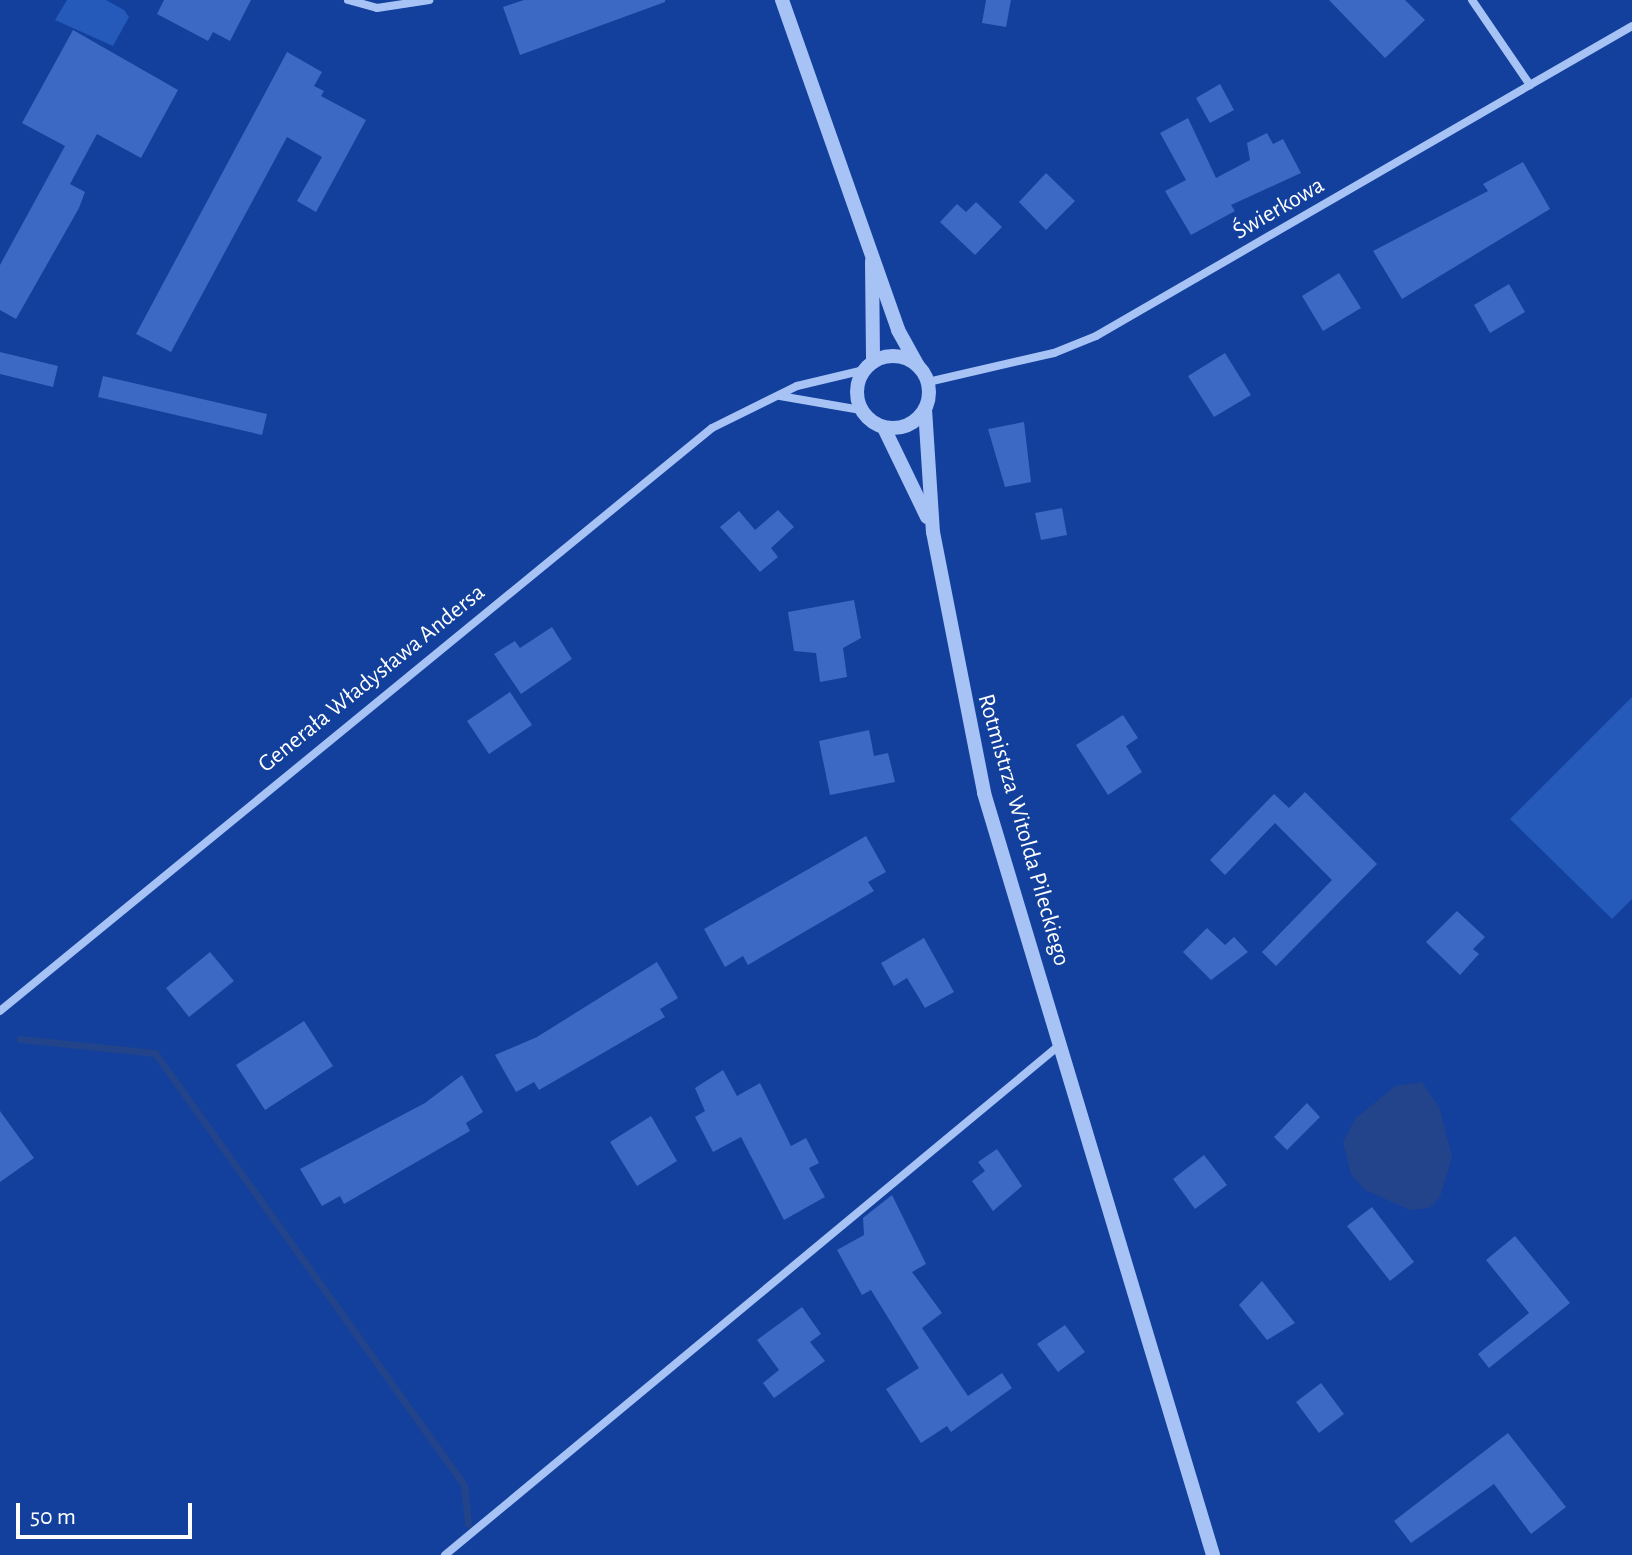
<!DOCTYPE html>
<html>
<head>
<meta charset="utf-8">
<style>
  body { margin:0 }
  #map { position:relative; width:1632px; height:1555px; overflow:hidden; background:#12409c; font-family:"Alegreya Sans",sans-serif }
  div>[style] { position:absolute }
  .green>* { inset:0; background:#2559ba }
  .water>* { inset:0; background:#23448a }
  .stream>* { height:7px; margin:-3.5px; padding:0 3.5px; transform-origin:3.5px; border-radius:3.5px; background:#23448a }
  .building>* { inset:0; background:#3b69c3 }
  .minor>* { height:8px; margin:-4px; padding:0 4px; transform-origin:4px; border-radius:4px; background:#a7c2f4 }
  .tertiary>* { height:14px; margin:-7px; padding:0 7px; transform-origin:7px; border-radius:7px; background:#a7c2f4 }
  .tertiary>.ring { margin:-7px; padding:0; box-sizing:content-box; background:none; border:14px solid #a7c2f4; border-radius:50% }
  span { translate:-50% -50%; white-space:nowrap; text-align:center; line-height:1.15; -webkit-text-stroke:6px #12409c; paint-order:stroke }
  .street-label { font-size:24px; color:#fff }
  .scale { position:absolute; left:16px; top:1503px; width:176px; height:36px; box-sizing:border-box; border:4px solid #fff; border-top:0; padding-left:10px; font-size:24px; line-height:28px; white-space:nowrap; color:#fff; -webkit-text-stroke:6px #12409c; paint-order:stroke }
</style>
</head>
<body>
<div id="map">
  <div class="green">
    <div style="clip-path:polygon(67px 0,106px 0,124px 10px,129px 17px,113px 46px,55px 20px)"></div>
    <div style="clip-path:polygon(1632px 697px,1632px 899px,1612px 919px,1510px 819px)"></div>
  </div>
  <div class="water">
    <div style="clip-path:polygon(1422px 1082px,1439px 1107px,1452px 1157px,1440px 1197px,1429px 1208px,1410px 1210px,1365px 1190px,1351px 1174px,1343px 1142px,1356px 1118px,1395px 1086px)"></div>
  </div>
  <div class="stream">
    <div style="left:20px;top:1039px;width:136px;rotate:5.9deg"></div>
    <div style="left:155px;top:1053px;width:531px;rotate:54.42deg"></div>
    <div style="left:464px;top:1485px;width:39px;rotate:84deg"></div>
  </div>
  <div class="building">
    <div style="clip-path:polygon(164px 0,251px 0,230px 41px,213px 32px,208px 41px,157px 14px)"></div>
    <div style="clip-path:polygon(524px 0,665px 0,665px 2px,520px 55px,503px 7px)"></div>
    <div style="clip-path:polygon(986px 0,1011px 0,1006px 27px,982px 23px)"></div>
    <div style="clip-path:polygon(1329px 0,1405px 0,1425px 20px,1385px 58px)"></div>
    <div style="clip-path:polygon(73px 30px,178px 90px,141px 158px,97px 134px,70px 184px,85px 192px,79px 208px,16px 319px,0 310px,0 265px,65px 146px,22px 123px)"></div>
    <div style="clip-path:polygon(287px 52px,322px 72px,314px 86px,324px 91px,321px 96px,366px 120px,316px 212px,297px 201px,322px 157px,287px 137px,171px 352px,136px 334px)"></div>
    <div style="clip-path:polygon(1220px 84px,1234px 110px,1210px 123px,1196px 98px)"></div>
    <div style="clip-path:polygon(1188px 118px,1216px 178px,1250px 160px,1247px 143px,1267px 133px,1273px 144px,1283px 139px,1301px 173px,1231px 205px,1235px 211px,1191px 235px,1165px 191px,1186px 180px,1160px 133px)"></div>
    <div style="clip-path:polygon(1523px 162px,1550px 209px,1402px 299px,1373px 251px,1488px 191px,1483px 184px)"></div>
    <div style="clip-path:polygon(1046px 173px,1075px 201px,1046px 230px,1019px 202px)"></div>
    <div style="clip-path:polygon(976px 202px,1002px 227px,975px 255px,940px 222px,957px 204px,966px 212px)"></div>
    <div style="clip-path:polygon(1339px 273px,1361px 308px,1323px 331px,1302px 296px)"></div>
    <div style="clip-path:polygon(1509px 284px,1525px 312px,1490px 333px,1474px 305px)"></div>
    <div style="clip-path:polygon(0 352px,58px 366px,53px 387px,0 374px)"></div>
    <div style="clip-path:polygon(1225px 353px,1251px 395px,1214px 417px,1188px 376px)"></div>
    <div style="clip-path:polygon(103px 376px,267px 414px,262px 435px,98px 397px)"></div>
    <div style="clip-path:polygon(1024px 422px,1031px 482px,1005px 487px,988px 429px)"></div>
    <div style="clip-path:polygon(1062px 508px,1067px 535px,1041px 540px,1035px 513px)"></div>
    <div style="clip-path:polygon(778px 510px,794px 527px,771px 548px,778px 557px,760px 572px,720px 527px,739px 511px,755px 530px)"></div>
    <div style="clip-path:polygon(854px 600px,861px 638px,843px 648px,847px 677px,820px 682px,816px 653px,794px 651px,788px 612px)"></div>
    <div style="clip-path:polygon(552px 627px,572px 659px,521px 694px,494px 654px,515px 641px,520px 648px)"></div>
    <div style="clip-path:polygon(510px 692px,532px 725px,489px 754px,467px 721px)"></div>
    <div style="clip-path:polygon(1123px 715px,1138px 738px,1126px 746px,1142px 772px,1108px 795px,1076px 745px)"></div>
    <div style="clip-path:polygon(869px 730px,874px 756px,888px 753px,895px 782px,830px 795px,819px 741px)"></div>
    <div style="clip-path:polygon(1305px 792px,1377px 864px,1276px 966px,1262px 952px,1332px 880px,1275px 823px,1225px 875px,1210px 860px,1274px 794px,1289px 808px)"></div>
    <div style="clip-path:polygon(866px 836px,886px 872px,868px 882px,874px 891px,748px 965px,743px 956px,725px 967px,704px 929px)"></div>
    <div style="clip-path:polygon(1457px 911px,1485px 937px,1473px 949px,1479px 954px,1460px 975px,1426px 942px)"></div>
    <div style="clip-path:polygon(1207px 928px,1225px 945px,1234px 937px,1248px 952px,1211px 980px,1183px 952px)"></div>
    <div style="clip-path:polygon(924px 938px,954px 992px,925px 1008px,907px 978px,894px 986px,881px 963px)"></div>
    <div style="clip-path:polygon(210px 952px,234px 981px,189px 1017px,166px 988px)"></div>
    <div style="clip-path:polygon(657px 962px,678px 998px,660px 1009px,665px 1017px,539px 1090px,534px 1082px,516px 1092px,495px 1055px,537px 1037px)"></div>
    <div style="clip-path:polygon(304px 1021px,333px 1066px,265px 1110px,236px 1065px)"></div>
    <div style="clip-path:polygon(723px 1070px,737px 1096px,760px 1083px,791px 1146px,806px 1138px,819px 1163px,809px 1168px,825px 1197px,784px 1220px,741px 1137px,713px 1152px,695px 1117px,705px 1111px,695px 1088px)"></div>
    <div style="clip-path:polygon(462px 1075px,483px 1112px,466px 1123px,470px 1131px,344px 1204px,340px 1196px,322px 1206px,300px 1169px,425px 1103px)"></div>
    <div style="clip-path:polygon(1307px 1103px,1320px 1117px,1287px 1150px,1274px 1137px)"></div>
    <div style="clip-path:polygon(0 1111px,34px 1158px,0 1182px)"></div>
    <div style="clip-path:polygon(651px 1116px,677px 1161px,637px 1186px,610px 1142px)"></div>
    <div style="clip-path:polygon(997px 1149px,1022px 1186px,993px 1211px,972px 1181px,985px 1171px,978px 1162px)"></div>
    <div style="clip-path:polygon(1204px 1155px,1227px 1185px,1195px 1209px,1173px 1179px)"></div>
    <div style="clip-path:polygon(892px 1195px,926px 1264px,912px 1272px,942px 1313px,922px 1328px,968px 1396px,1002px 1373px,1012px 1388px,951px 1432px,947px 1426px,921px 1443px,886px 1389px,919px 1368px,871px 1290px,862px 1295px,837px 1250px,864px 1235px,863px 1218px)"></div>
    <div style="clip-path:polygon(1372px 1207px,1414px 1262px,1390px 1281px,1347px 1226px)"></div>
    <div style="clip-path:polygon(1515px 1236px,1570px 1303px,1489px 1368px,1478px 1354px,1529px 1313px,1486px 1260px)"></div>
    <div style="clip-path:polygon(1262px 1281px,1295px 1323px,1267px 1340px,1239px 1305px)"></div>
    <div style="clip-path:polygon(802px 1307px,821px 1334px,810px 1342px,825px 1361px,774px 1398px,763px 1383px,779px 1370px,757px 1340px)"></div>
    <div style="clip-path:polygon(1065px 1325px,1085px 1352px,1058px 1372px,1037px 1344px)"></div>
    <div style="clip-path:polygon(1321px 1383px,1344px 1414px,1319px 1433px,1296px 1402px)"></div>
    <div style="clip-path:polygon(1508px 1433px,1566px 1507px,1531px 1534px,1494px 1484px,1411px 1543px,1394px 1521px)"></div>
  </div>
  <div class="minor">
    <div style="left:348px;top:0;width:30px;rotate:15deg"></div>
    <div style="left:377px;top:8px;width:53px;rotate:-8.7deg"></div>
    <div style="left:1472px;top:0;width:103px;rotate:55.7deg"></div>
    <div style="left:928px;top:382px;width:129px;rotate:-13deg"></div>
    <div style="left:1054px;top:353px;width:45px;rotate:-22deg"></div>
    <div style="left:1096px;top:336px;width:619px;rotate:-30.04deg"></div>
    <div style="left:780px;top:396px;width:82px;rotate:9.8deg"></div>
    <div style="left:0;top:1011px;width:920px;rotate:-39.31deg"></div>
    <div style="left:712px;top:428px;width:95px;rotate:-26.3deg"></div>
    <div style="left:797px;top:386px;width:69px;rotate:-13.4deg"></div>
    <div style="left:445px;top:1555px;width:800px;rotate:-39.68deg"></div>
  </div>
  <div class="tertiary">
    <div style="left:782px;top:0;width:350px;rotate:70.6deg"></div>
    <div style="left:898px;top:330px;width:41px;rotate:60.9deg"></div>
    <div style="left:872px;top:261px;width:101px;rotate:89.4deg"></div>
    <div class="ring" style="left:857px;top:356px;width:58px;height:58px"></div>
    <div style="left:925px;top:409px;width:123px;rotate:86.3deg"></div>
    <div style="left:933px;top:532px;width:266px;rotate:78.9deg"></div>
    <div style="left:984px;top:793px;width:796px;rotate:73.27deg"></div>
    <div style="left:884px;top:428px;width:99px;rotate:64.2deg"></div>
  </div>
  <div class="street-label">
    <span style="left:1279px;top:209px;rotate:-30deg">Świerkowa</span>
    <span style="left:372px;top:679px;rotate:-39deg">Generała Władysława Andersa</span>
    <span style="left:1023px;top:830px;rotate:74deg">Rotmistrza Witolda Pileckiego</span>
  </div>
  <div class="scale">50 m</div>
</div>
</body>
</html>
